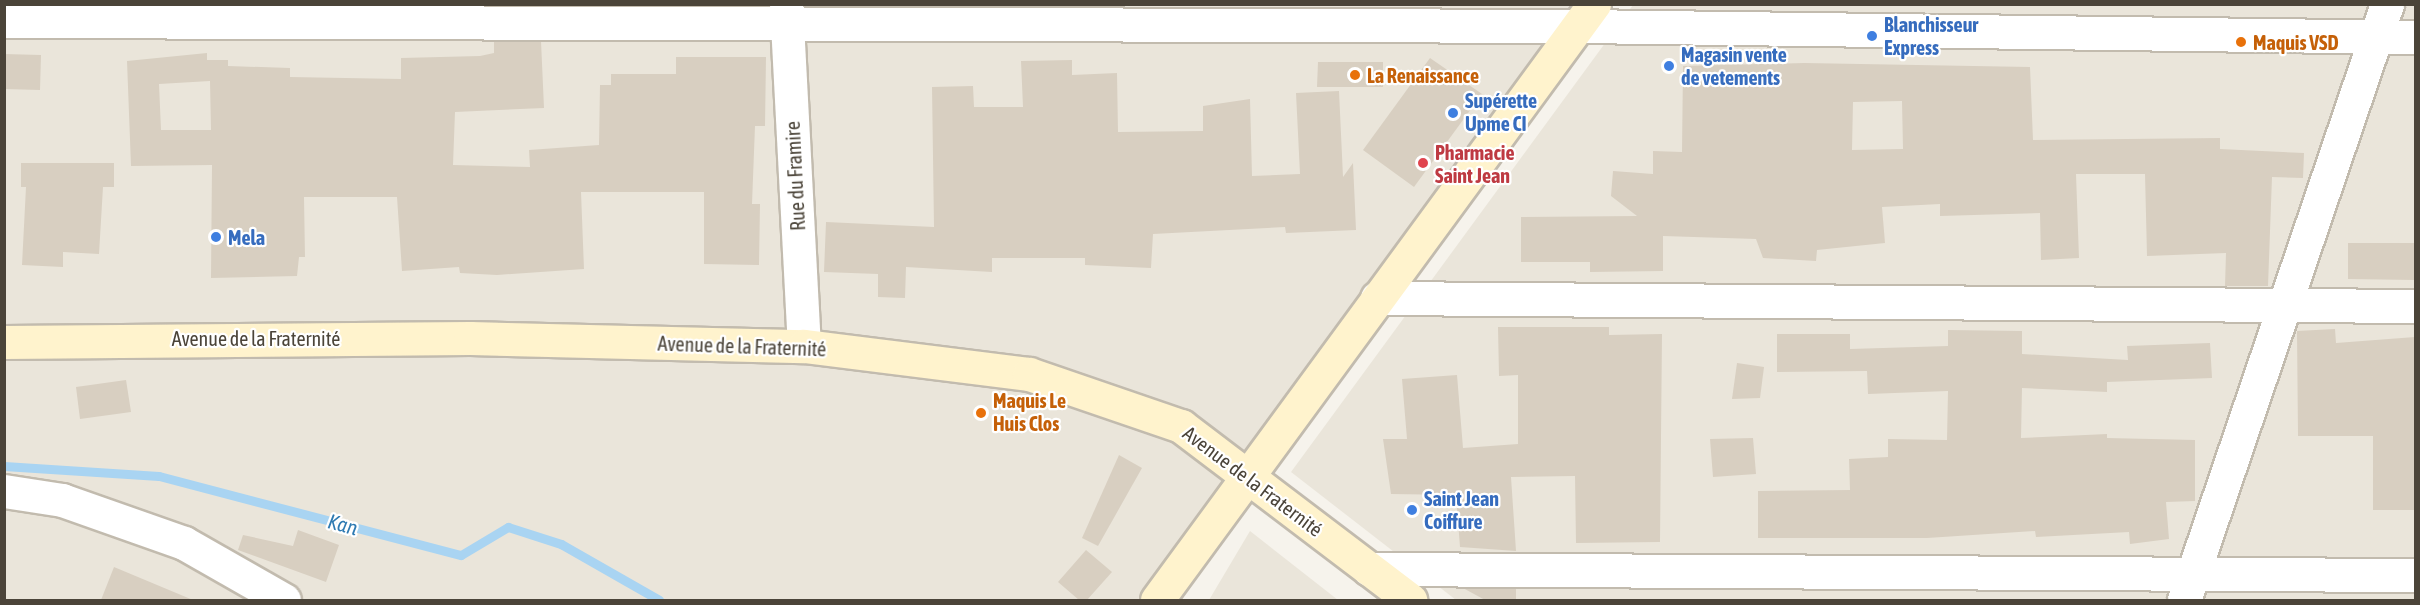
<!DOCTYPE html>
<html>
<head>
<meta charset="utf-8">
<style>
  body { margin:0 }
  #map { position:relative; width:2420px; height:605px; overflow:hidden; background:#f6f3ec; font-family:"Asap Condensed",sans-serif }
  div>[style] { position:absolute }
  .residential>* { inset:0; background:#eae5da }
  .stream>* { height:9px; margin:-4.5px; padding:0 4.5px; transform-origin:4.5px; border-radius:4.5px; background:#a9d4f2 }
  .building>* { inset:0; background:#d8cfc1 }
  .roads { filter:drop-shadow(2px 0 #c2bbae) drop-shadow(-2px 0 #c2bbae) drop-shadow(0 2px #c2bbae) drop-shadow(0 -2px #c2bbae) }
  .street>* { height:33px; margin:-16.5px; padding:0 16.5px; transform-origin:16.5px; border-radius:16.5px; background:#fff }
  .secondary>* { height:33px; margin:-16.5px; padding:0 16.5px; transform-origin:16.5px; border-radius:16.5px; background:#fff3cd }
  .dots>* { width:16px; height:16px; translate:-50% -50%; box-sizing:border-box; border:3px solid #fff; border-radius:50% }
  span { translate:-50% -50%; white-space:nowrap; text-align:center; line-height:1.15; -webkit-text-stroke:4.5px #fff; paint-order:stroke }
  .shop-label { font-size:20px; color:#366cbe; font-weight:700 }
  .left { translate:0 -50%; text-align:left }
  .food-label { font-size:20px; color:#c56008; font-weight:700 }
  .health-label { font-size:20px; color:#be3a42; font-weight:700 }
  .street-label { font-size:20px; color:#4b4439 }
  .water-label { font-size:21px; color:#2e7ab2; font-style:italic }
  .frame { position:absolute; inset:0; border:6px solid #4b4439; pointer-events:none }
</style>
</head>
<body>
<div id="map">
  <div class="residential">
    <div style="clip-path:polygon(4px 5px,1573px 5px,1147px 600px,5px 600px)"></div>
    <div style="clip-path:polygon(1633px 5px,2415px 5px,2415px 600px,1456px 600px,1291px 472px)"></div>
    <div style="clip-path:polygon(1250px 531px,1338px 600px,1209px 600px)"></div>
  </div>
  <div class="stream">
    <div style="left:4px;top:466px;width:155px;rotate:3.7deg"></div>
    <div style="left:159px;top:476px;width:312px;rotate:14.7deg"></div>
    <div style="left:461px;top:555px;width:55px;rotate:-30.8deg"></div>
    <div style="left:508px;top:527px;width:56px;rotate:17.8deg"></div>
    <div style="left:561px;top:544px;width:113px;rotate:29.7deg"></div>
  </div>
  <div class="building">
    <div style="clip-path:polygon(evenodd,494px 41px,541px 41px,544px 108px,455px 112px,453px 165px,530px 167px,529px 150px,599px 145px,600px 85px,611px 85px,611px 74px,676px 74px,676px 57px,766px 57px,765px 126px,755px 126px,752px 204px,760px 204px,759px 265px,704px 264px,704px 192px,581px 192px,584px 269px,497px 275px,460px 273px,459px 267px,402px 271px,397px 197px,304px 197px,305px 257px,299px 257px,297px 276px,211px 278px,212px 165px,131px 166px,127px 61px,207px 53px,207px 60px,228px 60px,228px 66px,290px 68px,290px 77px,401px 79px,401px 58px,480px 56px,494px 53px,494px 41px,210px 81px,211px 130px,161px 130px,159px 84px,210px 81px)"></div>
    <div style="clip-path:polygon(4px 54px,41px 55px,40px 90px,4px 89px)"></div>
    <div style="clip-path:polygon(1430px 58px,1482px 94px,1414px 187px,1363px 150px)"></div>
    <div style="clip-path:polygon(1072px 60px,1072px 75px,1117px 73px,1118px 132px,1203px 131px,1203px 106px,1250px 99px,1252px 176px,1300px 174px,1296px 93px,1339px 91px,1343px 177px,1353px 163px,1356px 230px,1286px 233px,1285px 227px,1153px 234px,1151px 268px,1085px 265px,1085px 258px,992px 258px,992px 272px,906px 267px,905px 298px,878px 297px,878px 274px,824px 272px,826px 222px,934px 227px,932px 87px,973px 86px,974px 107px,1023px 107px,1021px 61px)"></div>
    <div style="clip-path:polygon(1318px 62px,1383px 62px,1383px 87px,1317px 87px)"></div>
    <div style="clip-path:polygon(evenodd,1804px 63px,2030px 67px,2033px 140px,2220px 138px,2220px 149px,2304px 153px,2303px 178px,2272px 177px,2268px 286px,2225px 286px,2226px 253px,2147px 256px,2145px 174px,2076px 174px,2079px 258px,2041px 260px,2040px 213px,1940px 216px,1940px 204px,1882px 207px,1885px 243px,1817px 250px,1816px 261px,1763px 258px,1756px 239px,1663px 236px,1663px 271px,1590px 272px,1590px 262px,1521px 262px,1521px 217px,1637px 216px,1611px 196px,1613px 171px,1653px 174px,1653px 151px,1682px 152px,1683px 66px,1804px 63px,1902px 101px,1903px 149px,1852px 150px,1853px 102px,1902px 101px)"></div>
    <div style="clip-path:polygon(21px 163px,114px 163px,114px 187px,103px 187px,99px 254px,63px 252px,63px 267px,22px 265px,26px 187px,21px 187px)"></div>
    <div style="clip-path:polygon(2348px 243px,2415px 243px,2415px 280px,2348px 279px)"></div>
    <div style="clip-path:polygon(1498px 327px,1609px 327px,1609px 335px,1662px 334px,1660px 542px,1576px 543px,1575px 476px,1511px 477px,1516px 551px,1460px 547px,1456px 495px,1391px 494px,1383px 439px,1407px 439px,1402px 379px,1457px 375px,1463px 448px,1518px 444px,1518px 375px,1499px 376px)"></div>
    <div style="clip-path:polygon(2335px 329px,2336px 343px,2415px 337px,2415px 510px,2373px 510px,2373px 436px,2298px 436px,2297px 331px)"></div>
    <div style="clip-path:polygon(1948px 330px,2022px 331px,2022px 354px,2128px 360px,2127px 346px,2210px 343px,2212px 378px,2107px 382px,2107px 392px,2022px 388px,2021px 438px,2107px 434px,2107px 438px,2195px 440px,2195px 501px,2166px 502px,2169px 539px,2130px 544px,2129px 532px,2036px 537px,2035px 531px,1927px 538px,1758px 538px,1758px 491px,1850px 490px,1849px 459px,1888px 457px,1888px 439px,1947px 440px,1948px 391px,1868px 394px,1867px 371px,1777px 372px,1777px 334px,1850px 334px,1850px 349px,1948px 346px)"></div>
    <div style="clip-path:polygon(1737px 363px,1764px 367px,1760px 398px,1732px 399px)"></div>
    <div style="clip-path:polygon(126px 380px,131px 412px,80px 419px,76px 387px)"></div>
    <div style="clip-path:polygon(1753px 438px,1756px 474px,1713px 477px,1710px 439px)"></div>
    <div style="clip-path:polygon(1119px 455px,1142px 468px,1098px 546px,1082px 538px)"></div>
    <div style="clip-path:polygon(298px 530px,339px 545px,326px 582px,238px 550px,243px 535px,293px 546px)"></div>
    <div style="clip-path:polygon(1086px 550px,1112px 572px,1087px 600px,1079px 600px,1058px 582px)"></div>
    <div style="clip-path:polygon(114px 567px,193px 600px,101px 600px)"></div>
    <div style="clip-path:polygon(1463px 588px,1516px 589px,1516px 600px,1485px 600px)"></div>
  </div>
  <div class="roads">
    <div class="street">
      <div style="left:786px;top:4px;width:342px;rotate:87deg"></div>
      <div style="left:4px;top:21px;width:1574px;rotate:0.18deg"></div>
      <div style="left:1578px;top:26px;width:838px;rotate:0.75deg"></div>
      <div style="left:1377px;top:298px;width:1039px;rotate:0.44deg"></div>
      <div style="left:4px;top:491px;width:59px;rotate:8.8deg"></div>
      <div style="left:62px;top:500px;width:129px;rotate:19.4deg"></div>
      <div style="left:184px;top:543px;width:115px;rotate:29.7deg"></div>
      <div style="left:1369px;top:569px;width:1047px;rotate:0.33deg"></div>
      <div style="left:2184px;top:600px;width:630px;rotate:-71.19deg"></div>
    </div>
    <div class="secondary">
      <div style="left:4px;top:342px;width:466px;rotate:-0.5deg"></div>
      <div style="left:470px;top:338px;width:334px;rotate:1.4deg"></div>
      <div style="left:804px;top:346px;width:227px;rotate:7.1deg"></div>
      <div style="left:1029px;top:374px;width:161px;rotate:18.9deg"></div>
      <div style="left:1181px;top:426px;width:288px;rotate:37.2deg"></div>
      <div style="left:1157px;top:600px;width:739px;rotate:-53.75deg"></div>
    </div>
  </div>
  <div class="dots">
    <div style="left:1872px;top:36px;background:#3f7fe0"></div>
    <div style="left:2241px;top:42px;background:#e8710a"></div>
    <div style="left:1669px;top:66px;background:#3f7fe0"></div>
    <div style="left:1355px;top:75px;background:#e8710a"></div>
    <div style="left:1453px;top:113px;background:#3f7fe0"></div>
    <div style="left:1423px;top:163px;background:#e0444e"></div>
    <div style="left:216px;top:237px;background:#3f7fe0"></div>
    <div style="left:981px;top:413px;background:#e8710a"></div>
    <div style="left:1412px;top:510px;background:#3f7fe0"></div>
  </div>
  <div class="shop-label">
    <span class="left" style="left:1884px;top:36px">Blanchisseur<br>Express</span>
    <span class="left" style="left:1681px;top:66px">Magasin vente<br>de vetements</span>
    <span class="left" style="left:1465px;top:112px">Supérette<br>Upme CI</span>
    <span class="left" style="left:228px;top:237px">Mela</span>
    <span class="left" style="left:1424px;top:510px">Saint Jean<br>Coiffure</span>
  </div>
  <div class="food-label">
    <span class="left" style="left:2253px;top:42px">Maquis VSD</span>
    <span class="left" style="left:1367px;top:75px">La Renaissance</span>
    <span class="left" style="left:993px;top:412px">Maquis Le<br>Huis Clos</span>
  </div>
  <div class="health-label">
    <span class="left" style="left:1435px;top:164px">Pharmacie<br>Saint Jean</span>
  </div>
  <div class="street-label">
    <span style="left:795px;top:176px;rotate:-93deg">Rue du Framire</span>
    <span style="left:256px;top:338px">Avenue de la Fraternité</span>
    <span style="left:742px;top:346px;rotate:2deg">Avenue de la Fraternité</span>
    <span style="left:1253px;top:481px;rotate:37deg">Avenue de la Fraternité</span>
  </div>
  <div class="water-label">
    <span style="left:343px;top:524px;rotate:15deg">Kan</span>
  </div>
  <div class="frame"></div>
</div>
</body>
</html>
